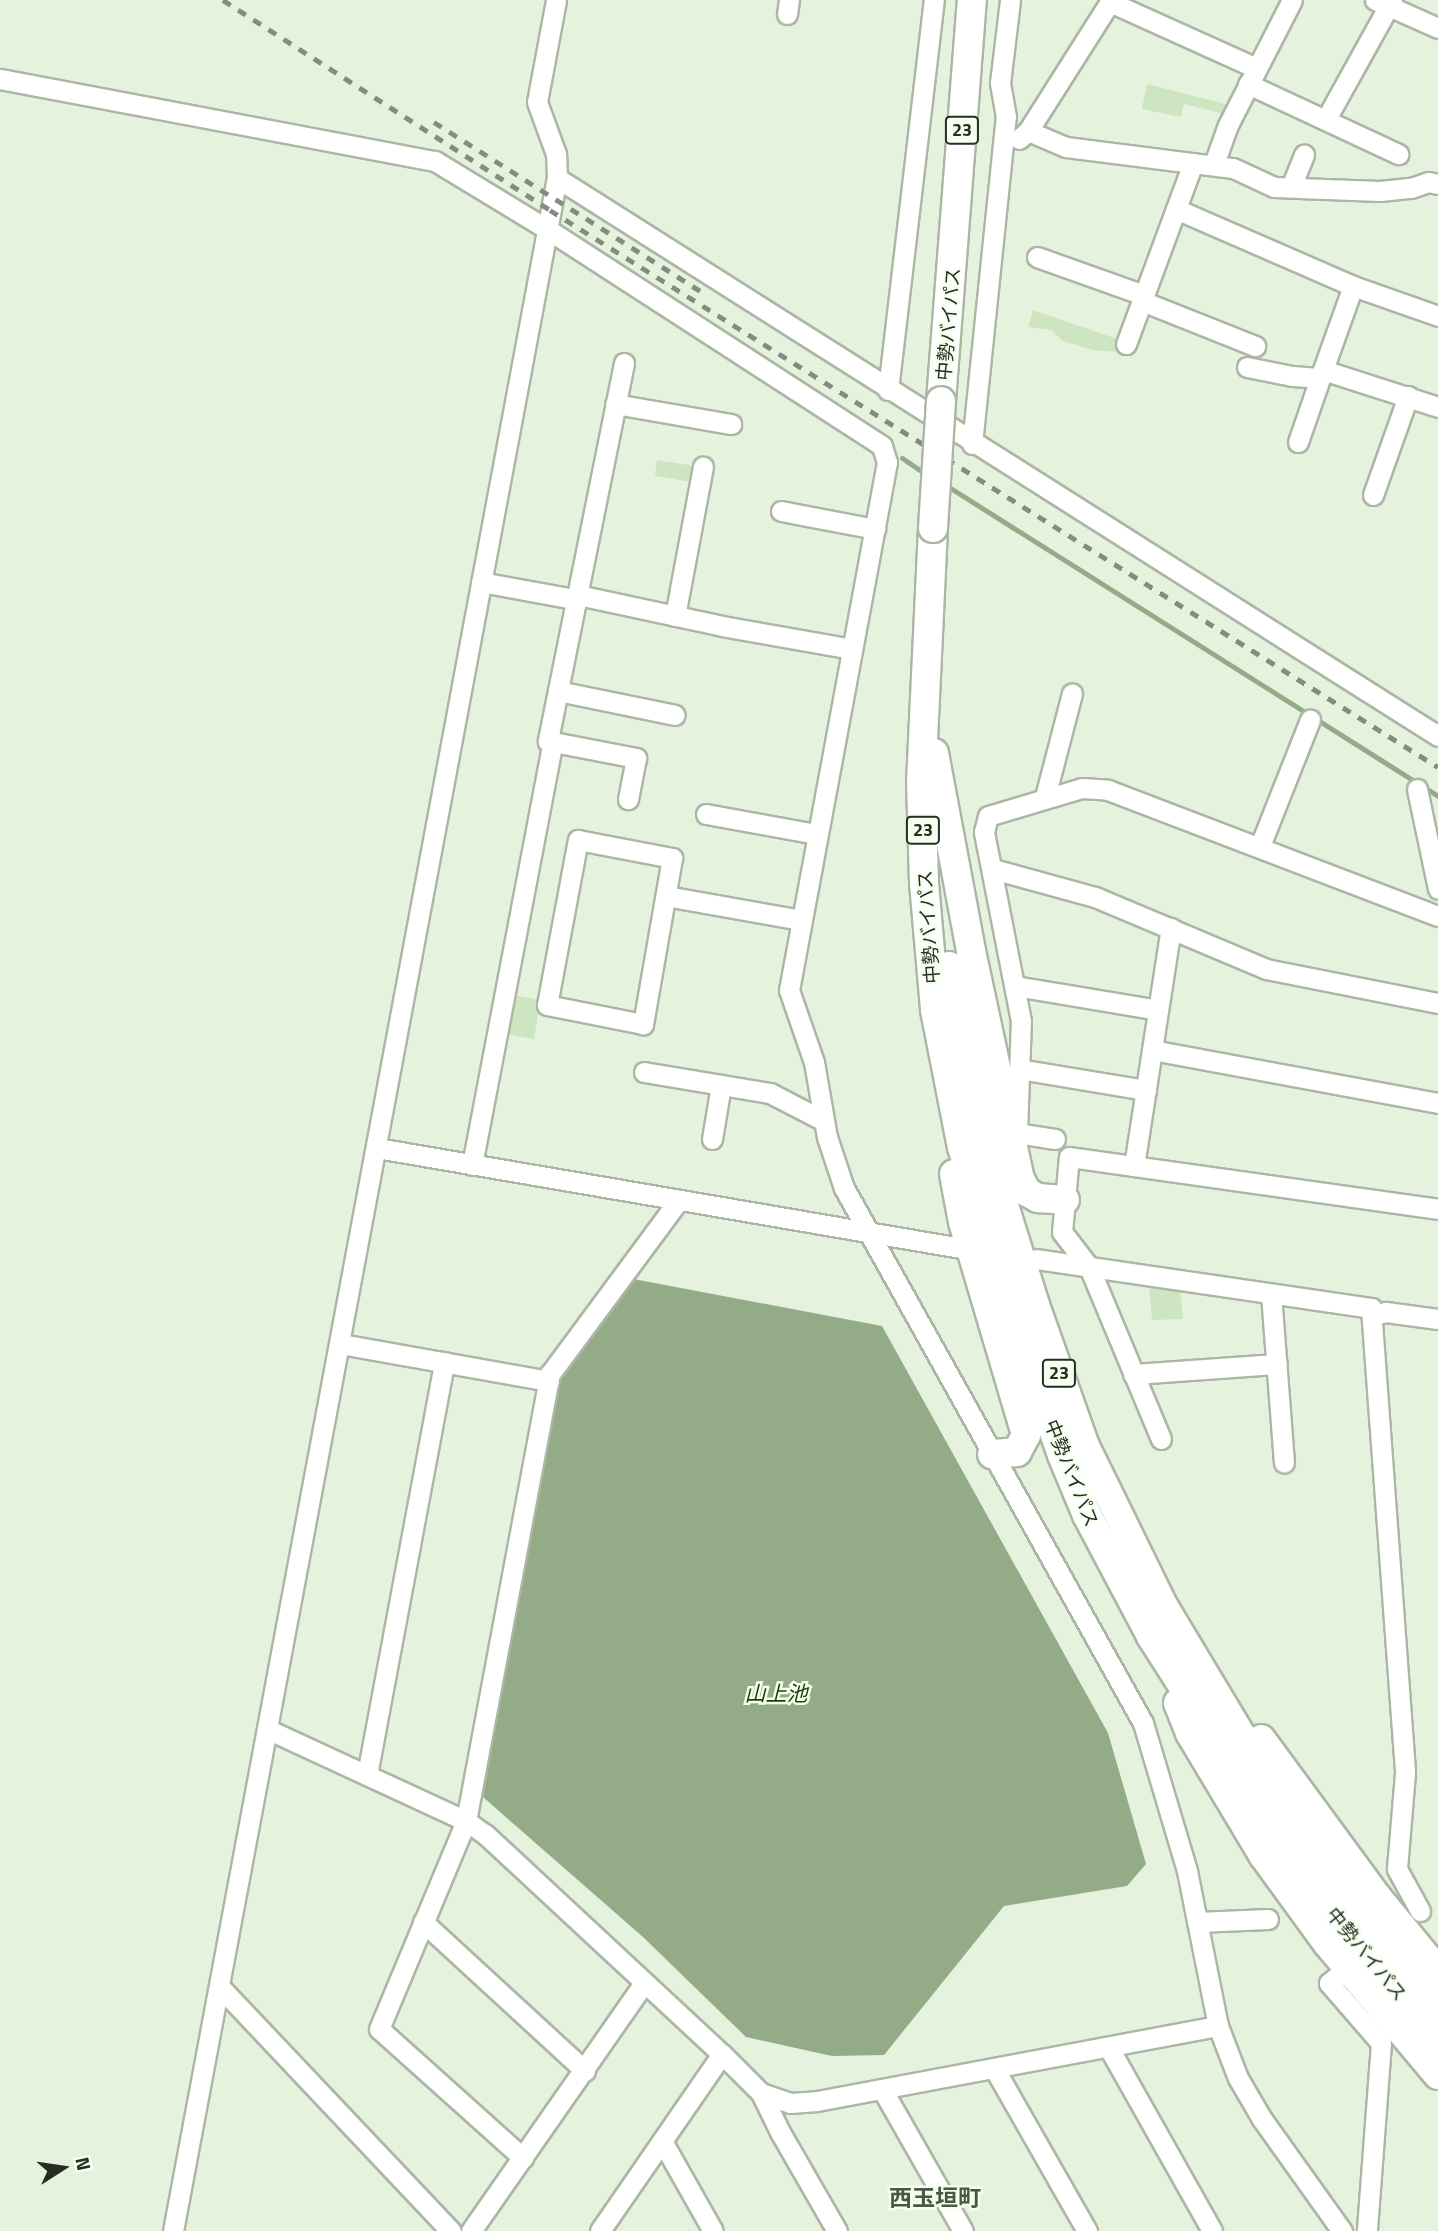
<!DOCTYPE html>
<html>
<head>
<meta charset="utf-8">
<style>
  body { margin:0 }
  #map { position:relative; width:1438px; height:2231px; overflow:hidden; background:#e5f2de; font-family:"Titillium Web","Noto Sans JP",sans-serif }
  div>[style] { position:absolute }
  .green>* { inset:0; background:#cee5c1 }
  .water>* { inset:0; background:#94ab88 }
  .stream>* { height:5px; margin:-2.5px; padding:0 2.5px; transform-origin:2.5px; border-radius:2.5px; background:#94ab88 }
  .roads { filter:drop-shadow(2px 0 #abb7a4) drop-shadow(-2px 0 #abb7a4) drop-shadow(0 2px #abb7a4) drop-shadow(0 -2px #abb7a4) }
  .minor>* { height:19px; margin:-9.5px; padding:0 9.5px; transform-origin:9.5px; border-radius:9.5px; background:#fff }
  .highway>* { height:28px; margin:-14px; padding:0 14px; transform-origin:14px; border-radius:14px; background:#fff }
  .rail>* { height:5px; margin-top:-2.5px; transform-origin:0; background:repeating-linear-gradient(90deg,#838c7e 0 9px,transparent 0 18px) }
  .bridges { filter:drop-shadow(2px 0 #abb7a4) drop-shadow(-2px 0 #abb7a4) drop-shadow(0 2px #abb7a4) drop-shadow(0 -2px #abb7a4) }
  .highway-bridge>* { height:28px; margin:-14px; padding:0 14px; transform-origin:14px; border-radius:14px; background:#fff }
  span { translate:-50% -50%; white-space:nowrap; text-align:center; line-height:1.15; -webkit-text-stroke:5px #f4ffee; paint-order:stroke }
  .shield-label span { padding:2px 5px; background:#f4ffee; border:2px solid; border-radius:5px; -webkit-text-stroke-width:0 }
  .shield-label { font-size:18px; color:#262b24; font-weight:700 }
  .street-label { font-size:19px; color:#262b24 }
  .water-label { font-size:21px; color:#1f3b05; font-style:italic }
  .quarter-label { font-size:23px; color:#4b5645; font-weight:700 }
  .north { position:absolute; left:28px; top:2133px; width:70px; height:70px; -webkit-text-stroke:5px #f4ffee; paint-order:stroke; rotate:78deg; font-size:19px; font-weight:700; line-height:28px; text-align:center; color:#262b24 }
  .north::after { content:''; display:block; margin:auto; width:24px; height:32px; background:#262b24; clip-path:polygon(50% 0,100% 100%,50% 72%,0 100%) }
</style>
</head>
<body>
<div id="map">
  <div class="green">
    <div style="clip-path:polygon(1147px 84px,1229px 105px,1225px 114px,1184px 104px,1181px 117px,1142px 109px)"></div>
    <div style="clip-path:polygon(1033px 310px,1120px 340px,1116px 352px,1093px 350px,1063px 341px,1051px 330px,1028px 327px)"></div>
    <div style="clip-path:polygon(657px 460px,695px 466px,692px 482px,655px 476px)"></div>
    <div style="clip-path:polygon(508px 994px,540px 1000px,534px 1039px,500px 1033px)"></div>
    <div style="clip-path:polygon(1149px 1284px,1180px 1288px,1183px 1319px,1152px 1320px)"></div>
  </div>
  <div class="water">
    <div style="clip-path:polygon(628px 1278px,882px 1326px,1108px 1733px,1146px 1864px,1127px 1886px,1004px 1906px,884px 2055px,832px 2056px,746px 2037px,643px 1937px,483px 1797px,559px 1377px)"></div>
  </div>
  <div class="stream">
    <div style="left:902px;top:458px;width:29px;rotate:34deg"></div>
    <div style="left:944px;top:484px;width:584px;rotate:32.28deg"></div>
  </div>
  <div class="roads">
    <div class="minor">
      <div style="left:1375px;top:0;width:69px;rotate:24deg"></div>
      <div style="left:1110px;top:2px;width:160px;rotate:24.3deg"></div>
      <div style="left:787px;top:14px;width:14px;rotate:-82deg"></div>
      <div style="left:0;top:79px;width:443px;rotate:10.7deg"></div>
      <div style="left:435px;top:161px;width:131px;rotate:31.3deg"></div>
      <div style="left:547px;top:229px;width:399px;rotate:32.9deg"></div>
      <div style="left:882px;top:446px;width:17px;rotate:73deg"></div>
      <div style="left:887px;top:462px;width:537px;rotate:100.51deg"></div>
      <div style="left:789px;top:990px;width:76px;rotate:70.9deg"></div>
      <div style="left:814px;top:1062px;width:76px;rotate:80.2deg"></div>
      <div style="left:827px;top:1137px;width:54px;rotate:71.6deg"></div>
      <div style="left:844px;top:1188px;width:613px;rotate:60.8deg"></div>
      <div style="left:1143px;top:1723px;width:154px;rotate:73.4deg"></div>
      <div style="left:1187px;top:1871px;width:158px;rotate:78.7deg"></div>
      <div style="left:1218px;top:2026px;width:56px;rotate:69deg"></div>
      <div style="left:1238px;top:2078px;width:48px;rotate:59.7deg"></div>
      <div style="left:1262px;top:2119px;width:138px;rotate:54.5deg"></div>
      <div style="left:1248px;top:84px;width:166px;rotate:25deg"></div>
      <div style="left:1326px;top:119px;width:136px;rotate:-61deg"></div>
      <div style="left:1028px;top:131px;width:41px;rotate:22.8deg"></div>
      <div style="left:1066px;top:147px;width:168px;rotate:7.2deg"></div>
      <div style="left:1233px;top:168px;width:45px;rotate:24.9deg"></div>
      <div style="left:1274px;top:187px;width:106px;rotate:2.2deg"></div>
      <div style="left:1380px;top:191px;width:31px;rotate:-6deg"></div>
      <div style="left:1411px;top:188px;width:18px;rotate:-19deg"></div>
      <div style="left:1428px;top:182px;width:10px;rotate:11deg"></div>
      <div style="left:1019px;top:139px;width:12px;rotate:-42deg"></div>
      <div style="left:1028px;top:131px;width:155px;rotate:-57.6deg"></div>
      <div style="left:1214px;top:164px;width:41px;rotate:-70.3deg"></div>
      <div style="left:1228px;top:125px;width:140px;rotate:-62.9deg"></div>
      <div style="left:557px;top:178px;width:1043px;rotate:32.35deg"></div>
      <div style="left:1291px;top:187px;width:35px;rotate:-68deg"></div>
      <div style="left:1176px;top:209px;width:193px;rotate:23.5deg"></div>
      <div style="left:1353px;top:286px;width:90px;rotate:19.4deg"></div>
      <div style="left:1037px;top:257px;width:114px;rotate:19.6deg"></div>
      <div style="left:1353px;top:286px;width:89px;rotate:109.7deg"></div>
      <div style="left:1323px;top:370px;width:121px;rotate:17.8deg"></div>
      <div style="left:1142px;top:301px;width:122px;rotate:21.7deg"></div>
      <div style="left:1126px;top:344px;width:193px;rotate:-69.7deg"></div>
      <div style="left:624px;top:363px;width:386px;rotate:101.4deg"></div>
      <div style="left:548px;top:741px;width:90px;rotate:10.9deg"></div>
      <div style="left:636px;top:758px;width:42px;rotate:101deg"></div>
      <div style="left:1247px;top:367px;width:46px;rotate:11.3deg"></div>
      <div style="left:1292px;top:376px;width:27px;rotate:4deg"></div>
      <div style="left:888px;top:390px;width:393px;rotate:-83.3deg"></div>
      <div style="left:615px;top:404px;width:118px;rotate:9.8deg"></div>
      <div style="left:1298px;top:442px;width:76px;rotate:-70.9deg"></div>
      <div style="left:972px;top:444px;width:329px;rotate:-84.1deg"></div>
      <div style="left:1006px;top:117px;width:35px;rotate:-100deg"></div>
      <div style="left:1000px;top:83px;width:84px;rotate:-83.1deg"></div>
      <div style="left:1373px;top:495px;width:105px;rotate:-70.5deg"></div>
      <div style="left:781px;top:511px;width:96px;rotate:10.8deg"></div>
      <div style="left:481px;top:582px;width:95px;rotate:10.4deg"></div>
      <div style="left:578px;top:595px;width:147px;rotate:12.1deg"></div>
      <div style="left:722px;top:626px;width:132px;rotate:10deg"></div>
      <div style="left:675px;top:616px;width:152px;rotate:-79.4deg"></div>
      <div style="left:558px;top:691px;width:119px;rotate:11.6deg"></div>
      <div style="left:1417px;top:789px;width:102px;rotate:78.1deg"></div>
      <div style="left:1045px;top:797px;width:107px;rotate:-75.4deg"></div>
      <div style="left:706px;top:814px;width:112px;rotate:10.3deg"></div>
      <div style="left:578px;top:840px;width:96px;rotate:10.8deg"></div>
      <div style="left:672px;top:858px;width:169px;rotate:99.9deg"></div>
      <div style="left:643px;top:1024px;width:98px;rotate:-168.8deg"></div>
      <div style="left:547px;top:1005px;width:168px;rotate:-79.4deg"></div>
      <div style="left:1260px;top:846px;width:136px;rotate:-68.4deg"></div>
      <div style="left:993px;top:869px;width:106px;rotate:15.4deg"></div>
      <div style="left:1095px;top:897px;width:186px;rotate:22.8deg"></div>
      <div style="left:1266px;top:969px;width:175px;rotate:11.2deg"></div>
      <div style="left:666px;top:896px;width:137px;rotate:10.1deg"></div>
      <div style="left:1015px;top:986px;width:145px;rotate:9.5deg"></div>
      <div style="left:1152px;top:1050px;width:291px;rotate:10.5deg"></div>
      <div style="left:1019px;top:1069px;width:129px;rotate:9.4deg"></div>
      <div style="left:644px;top:1072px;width:128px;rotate:9.5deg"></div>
      <div style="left:770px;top:1093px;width:59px;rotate:27.4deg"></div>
      <div style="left:712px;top:1139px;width:55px;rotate:-80.5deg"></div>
      <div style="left:1055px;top:1139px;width:38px;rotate:-171deg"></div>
      <div style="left:1017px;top:1133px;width:112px;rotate:-88deg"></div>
      <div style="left:1021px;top:1021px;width:193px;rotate:-101.1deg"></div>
      <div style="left:984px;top:832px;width:16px;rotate:-76deg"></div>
      <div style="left:988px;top:816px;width:98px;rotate:-16.6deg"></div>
      <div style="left:1082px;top:788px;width:26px;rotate:4deg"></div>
      <div style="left:1108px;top:790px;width:353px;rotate:20.9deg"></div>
      <div style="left:377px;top:1148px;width:592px;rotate:9.72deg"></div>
      <div style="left:472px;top:1165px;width:431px;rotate:-79.2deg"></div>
      <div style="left:1134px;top:1166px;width:241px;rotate:-81.2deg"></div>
      <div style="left:1036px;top:1259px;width:339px;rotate:8.3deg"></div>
      <div style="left:1371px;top:1308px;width:466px;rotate:85.8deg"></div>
      <div style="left:1405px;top:1773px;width:96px;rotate:94.8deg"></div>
      <div style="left:1397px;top:1869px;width:48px;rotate:61.3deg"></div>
      <div style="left:1271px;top:1294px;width:169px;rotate:85.6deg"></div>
      <div style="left:1372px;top:1315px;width:14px;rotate:-12deg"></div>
      <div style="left:1386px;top:1312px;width:52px;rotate:7.7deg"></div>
      <div style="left:341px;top:1344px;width:211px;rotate:10.1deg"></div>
      <div style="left:1133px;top:1374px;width:144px;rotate:-4deg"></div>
      <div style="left:1161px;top:1439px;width:186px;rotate:-112.7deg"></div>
      <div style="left:1089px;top:1267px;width:44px;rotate:-127.6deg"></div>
      <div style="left:1062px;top:1232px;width:75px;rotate:-84.7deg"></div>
      <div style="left:1069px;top:1157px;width:373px;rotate:8deg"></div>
      <div style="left:267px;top:1729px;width:219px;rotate:24.8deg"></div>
      <div style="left:466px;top:1821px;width:24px;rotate:35deg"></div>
      <div style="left:486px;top:1835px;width:322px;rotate:42.9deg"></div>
      <div style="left:722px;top:2054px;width:215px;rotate:124.6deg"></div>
      <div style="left:367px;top:1775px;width:420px;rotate:-79.4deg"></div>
      <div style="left:423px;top:1922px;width:220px;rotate:42.6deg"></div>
      <div style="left:1197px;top:1922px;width:71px;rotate:-2.4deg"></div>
      <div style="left:1339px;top:1975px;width:13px;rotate:141deg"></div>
      <div style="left:1329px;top:1983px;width:79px;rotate:49.1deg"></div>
      <div style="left:1381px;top:2043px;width:189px;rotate:94.3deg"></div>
      <div style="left:220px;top:1987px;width:336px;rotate:46.6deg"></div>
      <div style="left:1109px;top:2048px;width:210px;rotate:60.6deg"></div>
      <div style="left:722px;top:2054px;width:55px;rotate:45deg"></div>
      <div style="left:761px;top:2093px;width:31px;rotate:19deg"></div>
      <div style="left:790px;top:2103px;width:27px;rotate:-4deg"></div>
      <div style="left:817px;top:2101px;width:408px;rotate:-10.6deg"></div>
      <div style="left:994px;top:2068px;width:188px;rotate:60.3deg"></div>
      <div style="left:882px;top:2089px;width:163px;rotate:60.3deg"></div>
      <div style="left:761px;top:2093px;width:43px;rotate:64deg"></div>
      <div style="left:780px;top:2132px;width:114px;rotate:60.1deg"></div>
      <div style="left:662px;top:2141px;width:103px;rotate:60.5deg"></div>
      <div style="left:523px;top:2158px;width:193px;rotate:-138.1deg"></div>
      <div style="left:379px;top:2029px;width:225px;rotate:-67.3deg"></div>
      <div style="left:466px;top:1821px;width:455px;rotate:-79.4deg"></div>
      <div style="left:550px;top:1374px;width:215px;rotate:-53.5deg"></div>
      <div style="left:173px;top:2231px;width:2089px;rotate:-79.41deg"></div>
      <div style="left:557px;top:178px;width:24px;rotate:-92deg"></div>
      <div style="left:556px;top:154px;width:55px;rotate:-110.1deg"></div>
      <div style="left:537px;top:102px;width:104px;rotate:-79.4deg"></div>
      <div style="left:471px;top:2231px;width:302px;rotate:-55.1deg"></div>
    </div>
    <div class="highway">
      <div style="left:941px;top:401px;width:402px;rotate:-85.6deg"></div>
      <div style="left:933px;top:528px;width:253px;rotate:92.7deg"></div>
      <div style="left:921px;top:781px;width:102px;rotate:88.3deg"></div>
      <div style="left:924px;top:883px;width:127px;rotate:85deg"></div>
      <div style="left:935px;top:1010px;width:140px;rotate:78.9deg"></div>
      <div style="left:962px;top:1147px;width:195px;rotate:73deg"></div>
      <div style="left:1019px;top:1333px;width:129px;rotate:70.6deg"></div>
      <div style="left:1062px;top:1455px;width:65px;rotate:67.4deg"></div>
      <div style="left:1087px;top:1515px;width:137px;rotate:62.1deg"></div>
      <div style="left:1151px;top:1636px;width:246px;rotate:57.6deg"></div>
      <div style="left:1283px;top:1844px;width:82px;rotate:54.4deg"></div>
      <div style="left:1331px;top:1911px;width:167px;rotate:50.1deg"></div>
      <div style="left:934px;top:753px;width:201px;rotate:79.4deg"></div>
      <div style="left:971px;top:951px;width:233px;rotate:77.9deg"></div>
      <div style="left:1020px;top:1179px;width:15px;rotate:62deg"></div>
      <div style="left:1027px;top:1192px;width:13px;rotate:29deg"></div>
      <div style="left:1038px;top:1198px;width:27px;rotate:4deg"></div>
      <div style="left:949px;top:966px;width:192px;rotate:78.3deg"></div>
      <div style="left:988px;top:1154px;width:158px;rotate:72.7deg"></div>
      <div style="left:1035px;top:1305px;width:150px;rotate:70.5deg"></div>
      <div style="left:1085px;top:1446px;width:179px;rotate:63.9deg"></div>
      <div style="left:1164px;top:1607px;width:235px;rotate:59deg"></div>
      <div style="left:1285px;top:1808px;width:172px;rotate:53.7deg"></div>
      <div style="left:1387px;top:1947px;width:77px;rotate:48.7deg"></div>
      <div style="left:954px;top:1174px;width:49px;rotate:79.4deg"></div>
      <div style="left:963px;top:1222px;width:222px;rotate:73.5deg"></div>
      <div style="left:1026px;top:1435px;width:19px;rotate:118deg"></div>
      <div style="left:1017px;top:1452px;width:25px;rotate:175deg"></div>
      <div style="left:1178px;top:1703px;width:32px;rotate:68deg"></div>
      <div style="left:1190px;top:1733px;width:142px;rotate:59.1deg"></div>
      <div style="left:1263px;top:1855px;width:110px;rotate:53.9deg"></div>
      <div style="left:1328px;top:1944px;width:171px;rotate:50deg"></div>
      <div style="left:1261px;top:1739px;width:196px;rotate:53.7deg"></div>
      <div style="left:1377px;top:1897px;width:96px;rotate:50.5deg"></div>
    </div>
  </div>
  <div class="rail">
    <div style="left:223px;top:0;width:389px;rotate:32.7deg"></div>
    <div style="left:550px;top:210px;width:1048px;rotate:32.1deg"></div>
    <div style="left:434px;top:122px;width:319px;rotate:32.4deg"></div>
  </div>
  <div class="bridges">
    <div class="highway-bridge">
      <div style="left:933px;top:528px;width:127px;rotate:-86.4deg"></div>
    </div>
  </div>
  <div class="shield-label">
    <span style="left:962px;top:130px">23</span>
    <span style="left:923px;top:830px">23</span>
    <span style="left:1059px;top:1373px">23</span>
  </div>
  <div class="street-label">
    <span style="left:948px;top:324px;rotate:-85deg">中勢バイパス</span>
    <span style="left:928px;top:927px;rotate:-94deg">中勢バイパス</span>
    <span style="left:1072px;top:1473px;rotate:68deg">中勢バイパス</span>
    <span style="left:1367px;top:1954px;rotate:51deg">中勢バイパス</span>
  </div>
  <div class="water-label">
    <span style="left:776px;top:1693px">山上池</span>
  </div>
  <div class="quarter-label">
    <span style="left:935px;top:2198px">西玉垣町</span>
  </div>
  <div class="north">N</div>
</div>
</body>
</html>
